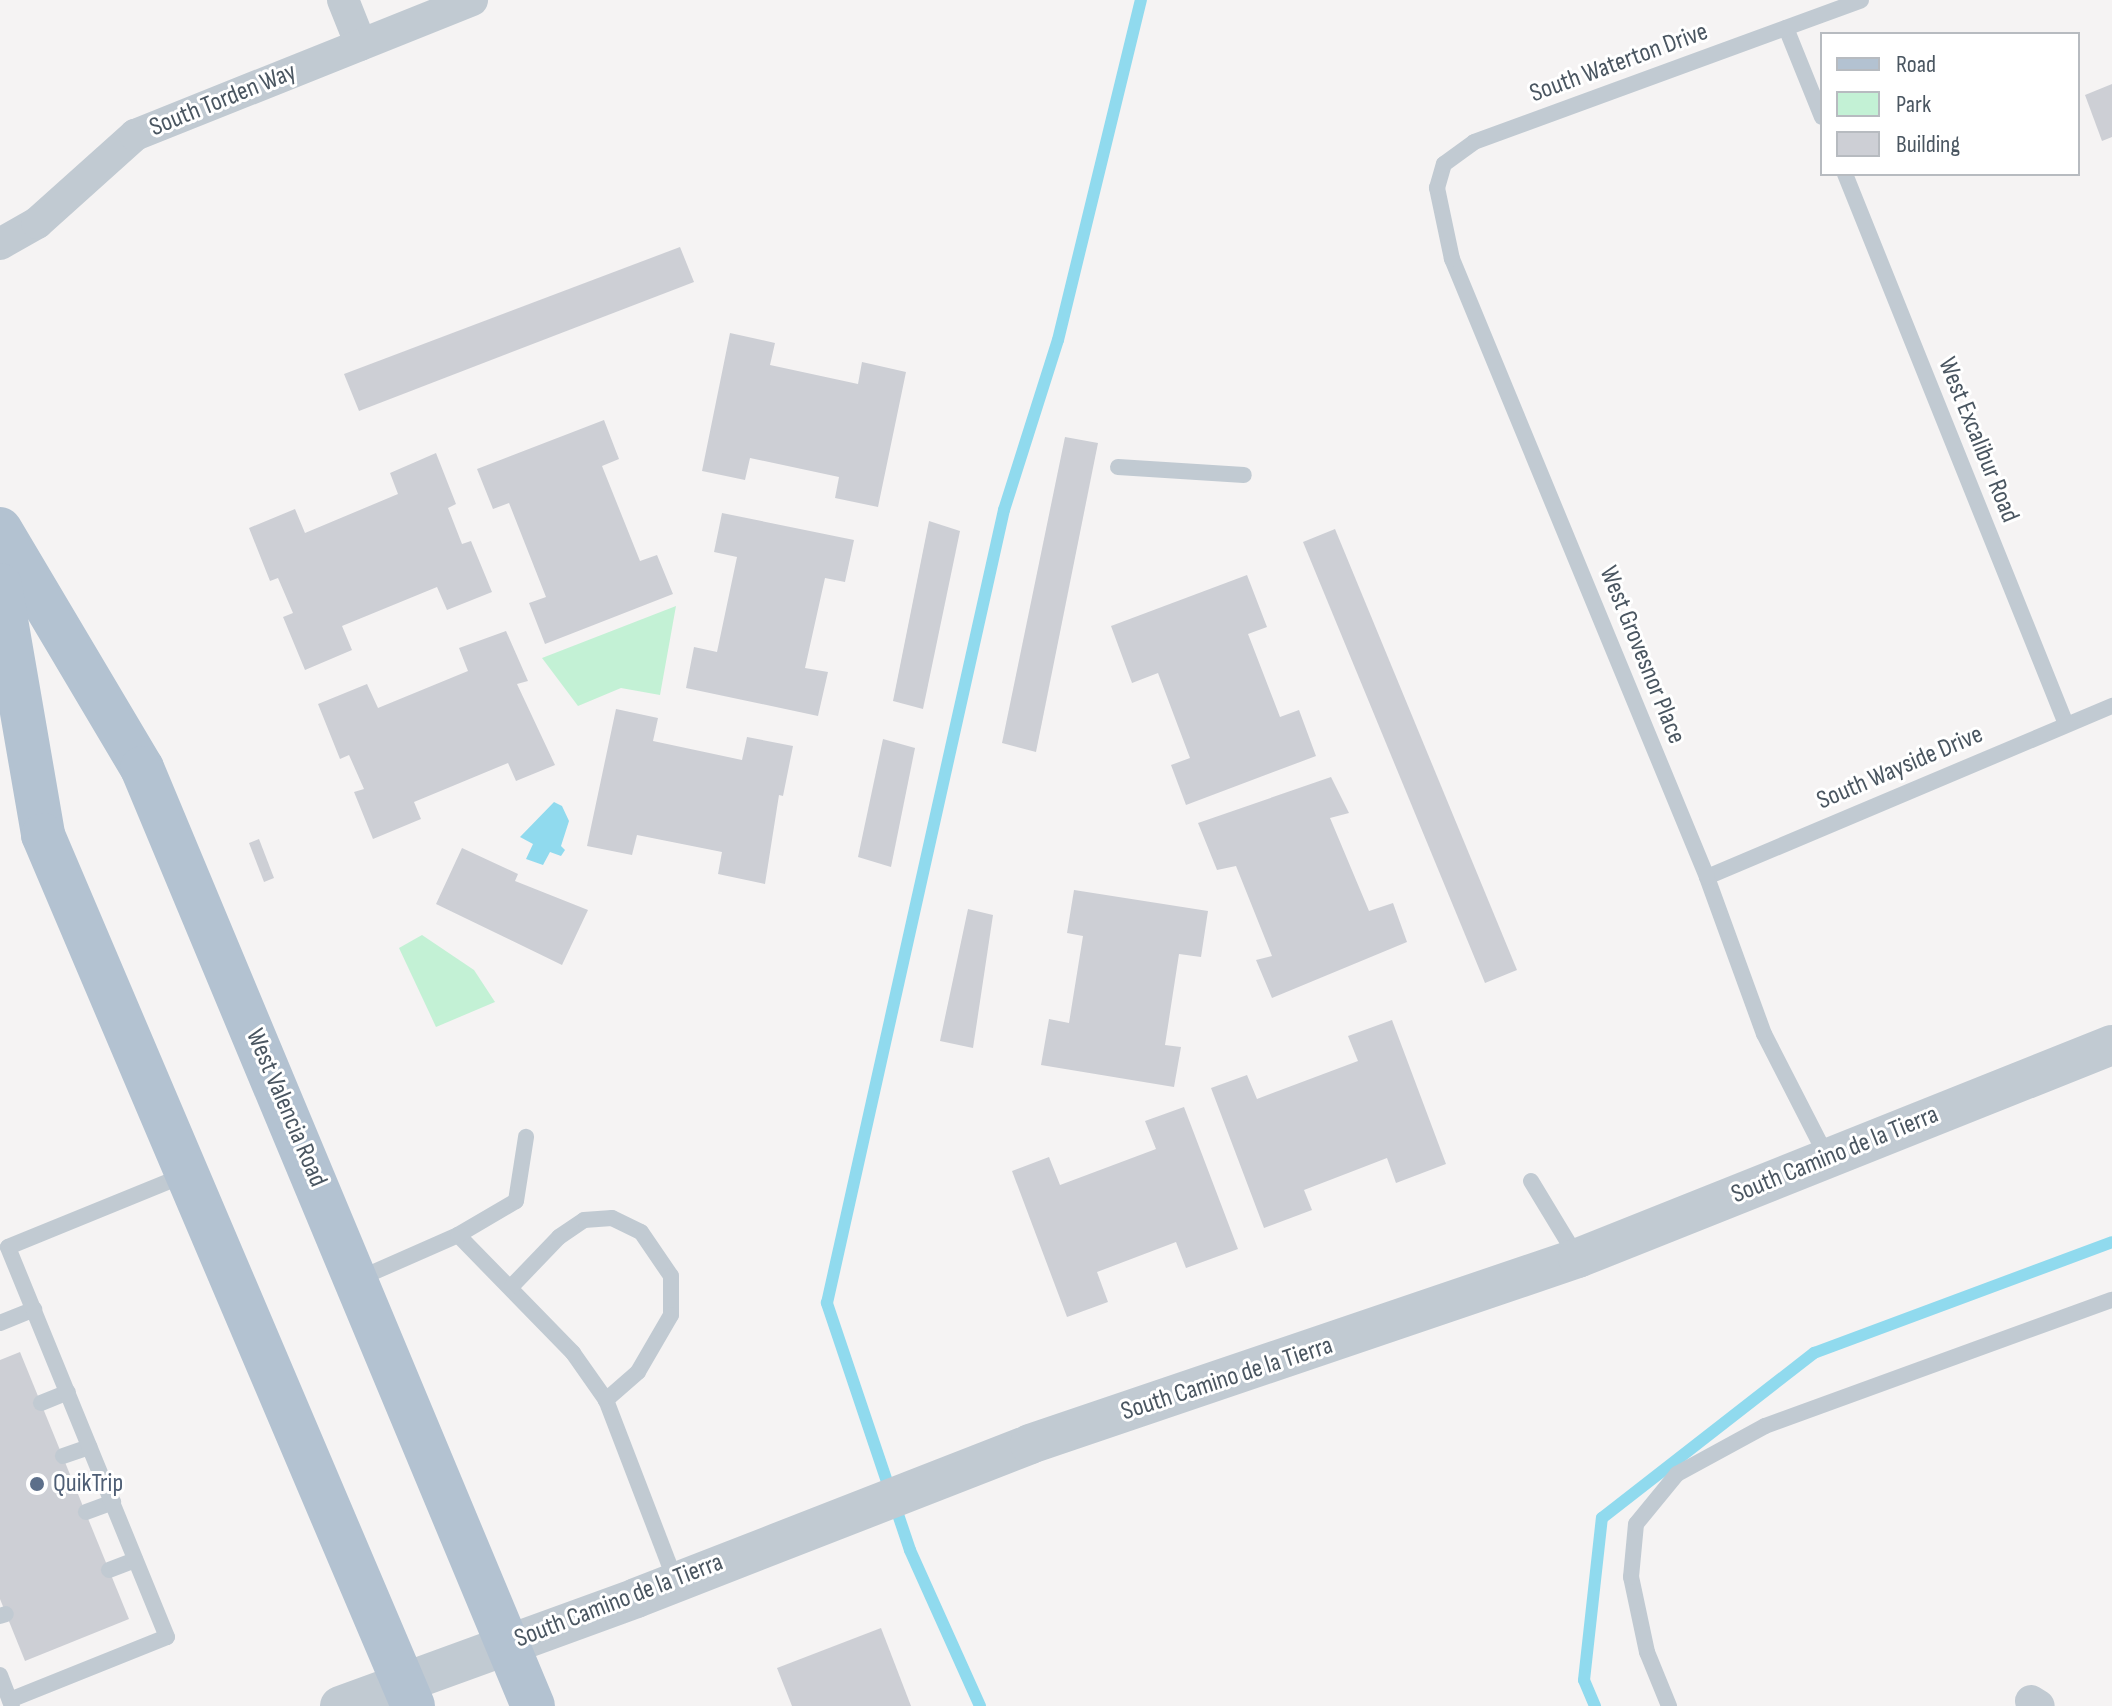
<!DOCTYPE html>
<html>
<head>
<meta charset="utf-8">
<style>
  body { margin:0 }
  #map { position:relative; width:2112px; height:1706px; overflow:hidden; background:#f5f3f3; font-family:"Sofia Sans Condensed",sans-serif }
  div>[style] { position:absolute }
  .green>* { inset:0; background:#c3f1d5 }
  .water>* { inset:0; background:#90daee }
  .stream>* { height:12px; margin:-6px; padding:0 6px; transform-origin:6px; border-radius:6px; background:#90daee }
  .building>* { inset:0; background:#cdcfd5 }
  .service>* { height:16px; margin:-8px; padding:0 8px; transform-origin:8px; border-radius:8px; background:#c1cad2 }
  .minor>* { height:32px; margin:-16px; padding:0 16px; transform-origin:16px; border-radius:16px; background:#c1cad2 }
  .tertiary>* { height:40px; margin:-20px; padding:0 20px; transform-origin:20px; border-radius:20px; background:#c1cad2 }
  .primary>* { height:44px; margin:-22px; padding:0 22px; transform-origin:22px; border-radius:22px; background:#b3c2d1 }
  .dots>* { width:22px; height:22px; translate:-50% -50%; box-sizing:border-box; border:4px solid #fff; border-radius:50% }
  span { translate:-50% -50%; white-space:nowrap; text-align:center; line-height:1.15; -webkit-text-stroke:6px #fff; paint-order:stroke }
  .street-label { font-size:26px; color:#4a5661 }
  .service-label { font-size:26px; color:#4e5e75 }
  .left { translate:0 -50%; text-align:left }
  .legend { position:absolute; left:1820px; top:32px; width:260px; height:144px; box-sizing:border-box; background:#fff; border:2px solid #b7bbc0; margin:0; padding:10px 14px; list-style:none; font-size:24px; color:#4a5661 }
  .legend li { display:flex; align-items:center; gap:16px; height:40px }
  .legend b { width:40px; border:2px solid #b7bbc0 }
</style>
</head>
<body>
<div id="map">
  <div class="green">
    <div style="clip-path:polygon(676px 606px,660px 695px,621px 688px,578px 706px,542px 658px)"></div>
    <div style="clip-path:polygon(422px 935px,474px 970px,495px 1002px,436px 1027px,399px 948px)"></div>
  </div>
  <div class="water">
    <div style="clip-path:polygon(554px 802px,562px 806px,569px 821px,561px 846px,565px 850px,561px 856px,550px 852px,543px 865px,526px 859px,533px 844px,520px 837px)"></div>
  </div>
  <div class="stream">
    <div style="left:980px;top:1706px;width:171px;rotate:-114.2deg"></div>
    <div style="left:910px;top:1550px;width:261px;rotate:-108.6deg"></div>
    <div style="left:827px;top:1303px;width:813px;rotate:-77.42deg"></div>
    <div style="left:1004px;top:510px;width:178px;rotate:-72.4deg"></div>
    <div style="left:1058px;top:340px;width:350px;rotate:-76.3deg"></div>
    <div style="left:1595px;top:1706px;width:28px;rotate:-113deg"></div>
    <div style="left:1584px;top:1680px;width:163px;rotate:-83.7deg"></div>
    <div style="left:1602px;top:1518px;width:269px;rotate:-37.9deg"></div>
    <div style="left:1814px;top:1353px;width:318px;rotate:-20.4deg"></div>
  </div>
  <div class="building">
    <div style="clip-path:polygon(2112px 84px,2112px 137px,2102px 141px,2085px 95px)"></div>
    <div style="clip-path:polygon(680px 247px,694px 282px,359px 411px,344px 374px)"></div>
    <div style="clip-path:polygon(730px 333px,775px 343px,770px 365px,858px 384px,862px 362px,906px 372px,878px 507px,835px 498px,839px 477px,750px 458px,745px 480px,702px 471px)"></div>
    <div style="clip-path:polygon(604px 420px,619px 459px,602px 466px,640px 561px,657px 555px,673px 594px,545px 644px,529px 603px,546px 597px,509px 503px,493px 509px,477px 469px)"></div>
    <div style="clip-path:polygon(1065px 437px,1098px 443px,1036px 752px,1002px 743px)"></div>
    <div style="clip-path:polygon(436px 453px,456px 504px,448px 508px,462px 544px,471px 541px,492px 592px,447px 610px,437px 587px,342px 626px,352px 650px,305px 670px,283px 617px,293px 613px,278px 578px,270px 581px,249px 528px,295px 509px,305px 533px,398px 494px,390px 473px)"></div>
    <div style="clip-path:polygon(722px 513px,854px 540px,845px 582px,825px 578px,805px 668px,828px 672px,818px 716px,686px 688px,694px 647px,717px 652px,737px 557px,714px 552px)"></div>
    <div style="clip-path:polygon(929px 521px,960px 531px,923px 709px,893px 701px)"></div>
    <div style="clip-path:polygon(1335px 529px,1517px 970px,1485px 983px,1303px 542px)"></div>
    <div style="clip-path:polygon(1247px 575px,1267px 627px,1248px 634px,1280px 717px,1299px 710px,1316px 756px,1186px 805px,1171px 765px,1190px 758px,1158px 673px,1132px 683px,1111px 626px)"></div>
    <div style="clip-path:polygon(506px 631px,528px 681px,517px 684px,555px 765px,516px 781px,508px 763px,414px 802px,421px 819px,373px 839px,354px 792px,364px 789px,349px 755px,340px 759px,318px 704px,367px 684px,378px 708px,468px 671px,459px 648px)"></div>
    <div style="clip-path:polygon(616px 709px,658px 718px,653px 741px,742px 760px,747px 737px,793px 746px,783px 796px,779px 795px,765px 884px,718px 874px,722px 852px,637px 835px,632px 855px,587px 846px)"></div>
    <div style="clip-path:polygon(883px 739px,915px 748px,891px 867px,858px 857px)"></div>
    <div style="clip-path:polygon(1331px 777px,1349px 813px,1330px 818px,1369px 911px,1393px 903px,1407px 942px,1272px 998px,1256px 960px,1272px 956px,1236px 866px,1217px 870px,1198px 823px)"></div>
    <div style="clip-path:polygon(259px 839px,274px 878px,264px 882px,249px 843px)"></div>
    <div style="clip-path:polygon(462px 848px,518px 874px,515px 881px,588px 910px,562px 965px,436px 904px)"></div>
    <div style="clip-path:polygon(1074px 890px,1208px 911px,1201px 957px,1179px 954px,1165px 1045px,1181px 1047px,1174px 1087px,1041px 1065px,1049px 1019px,1069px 1023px,1083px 936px,1067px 933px)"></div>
    <div style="clip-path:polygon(968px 909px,993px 915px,973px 1048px,940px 1041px)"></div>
    <div style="clip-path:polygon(1392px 1020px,1446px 1164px,1396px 1183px,1387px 1158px,1304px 1190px,1312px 1210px,1264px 1228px,1211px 1088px,1247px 1075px,1257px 1099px,1358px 1061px,1348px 1036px)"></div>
    <div style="clip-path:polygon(1184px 1107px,1238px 1249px,1186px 1268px,1176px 1242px,1097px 1272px,1108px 1302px,1067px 1317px,1012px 1171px,1049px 1157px,1060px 1185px,1156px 1149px,1145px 1121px)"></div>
    <div style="clip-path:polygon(20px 1352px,129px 1619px,25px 1661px,0 1599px,0 1360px)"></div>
    <div style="clip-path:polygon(881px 1628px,911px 1706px,792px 1706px,777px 1668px)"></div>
  </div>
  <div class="service">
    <div style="left:1786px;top:28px;width:96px;rotate:68deg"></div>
    <div style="left:1845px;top:174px;width:593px;rotate:68.11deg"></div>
    <div style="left:1118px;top:467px;width:126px;rotate:3.6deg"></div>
    <div style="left:1707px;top:877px;width:440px;rotate:-22.9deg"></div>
    <div style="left:1827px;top:1157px;width:138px;rotate:-117.1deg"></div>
    <div style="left:1764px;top:1034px;width:167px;rotate:-110deg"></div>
    <div style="left:1707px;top:877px;width:669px;rotate:-112.42deg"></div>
    <div style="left:1452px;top:259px;width:73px;rotate:-101.9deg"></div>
    <div style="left:1437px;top:188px;width:25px;rotate:-74deg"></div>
    <div style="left:1444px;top:164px;width:37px;rotate:-36deg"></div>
    <div style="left:1474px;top:142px;width:412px;rotate:-20.1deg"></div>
    <div style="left:1531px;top:1181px;width:89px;rotate:58.8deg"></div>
    <div style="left:458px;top:1235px;width:165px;rotate:45.7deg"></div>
    <div style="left:573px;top:1353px;width:57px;rotate:54.9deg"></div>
    <div style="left:606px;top:1400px;width:193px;rotate:69deg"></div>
    <div style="left:358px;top:1279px;width:109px;rotate:-23.7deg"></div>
    <div style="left:458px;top:1235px;width:67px;rotate:-30.4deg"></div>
    <div style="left:516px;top:1201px;width:65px;rotate:-81.1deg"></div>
    <div style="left:512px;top:1286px;width:68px;rotate:-46.2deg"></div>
    <div style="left:559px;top:1237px;width:30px;rotate:-34deg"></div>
    <div style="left:584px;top:1220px;width:28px;rotate:-4deg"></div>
    <div style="left:612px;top:1218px;width:32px;rotate:26deg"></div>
    <div style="left:641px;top:1232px;width:53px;rotate:55.7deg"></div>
    <div style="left:671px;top:1276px;width:39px;rotate:90deg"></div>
    <div style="left:671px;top:1315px;width:66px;rotate:120.1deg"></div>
    <div style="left:638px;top:1372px;width:43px;rotate:138.8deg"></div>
    <div style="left:0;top:1323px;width:37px;rotate:-22deg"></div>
    <div style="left:41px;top:1403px;width:29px;rotate:-22deg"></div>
    <div style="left:63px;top:1456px;width:28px;rotate:-19deg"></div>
    <div style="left:86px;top:1512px;width:29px;rotate:-20deg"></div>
    <div style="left:109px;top:1570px;width:28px;rotate:-21deg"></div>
    <div style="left:0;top:1616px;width:6px;rotate:-18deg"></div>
    <div style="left:0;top:1675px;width:33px;rotate:69deg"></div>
    <div style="left:10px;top:1700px;width:169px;rotate:-21.9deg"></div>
    <div style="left:167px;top:1637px;width:421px;rotate:-112.2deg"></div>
    <div style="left:8px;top:1247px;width:193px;rotate:-22.2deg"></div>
    <div style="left:1669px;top:1706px;width:58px;rotate:-112.2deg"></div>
    <div style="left:1647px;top:1652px;width:77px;rotate:-102deg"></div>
    <div style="left:1631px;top:1577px;width:53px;rotate:-84.6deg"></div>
    <div style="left:1636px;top:1524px;width:65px;rotate:-50.6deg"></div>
    <div style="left:1677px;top:1474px;width:100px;rotate:-28.6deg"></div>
    <div style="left:1765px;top:1426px;width:369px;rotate:-20deg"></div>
  </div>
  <div class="minor">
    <div style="left:343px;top:0;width:48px;rotate:68.2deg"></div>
    <div style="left:0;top:244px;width:43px;rotate:-29.6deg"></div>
    <div style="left:37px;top:223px;width:132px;rotate:-41.9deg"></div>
    <div style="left:135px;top:135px;width:363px;rotate:-21.8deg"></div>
    <div style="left:2031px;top:1701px;width:9px;rotate:32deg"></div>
  </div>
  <div class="tertiary">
    <div style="left:340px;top:1706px;width:315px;rotate:-20deg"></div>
    <div style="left:636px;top:1598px;width:423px;rotate:-21.3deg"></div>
    <div style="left:1030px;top:1444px;width:579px;rotate:-18.75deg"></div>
    <div style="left:1578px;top:1258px;width:575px;rotate:-21.75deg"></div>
  </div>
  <div class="primary">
    <div style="left:0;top:529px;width:278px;rotate:59.3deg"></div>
    <div style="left:142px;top:768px;width:1016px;rotate:67.37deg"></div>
    <div style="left:0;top:585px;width:254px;rotate:80.2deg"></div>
    <div style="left:43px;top:835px;width:946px;rotate:66.98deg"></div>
  </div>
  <div class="dots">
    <div style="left:37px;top:1484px;background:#5c6f8a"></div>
  </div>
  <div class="street-label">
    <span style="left:1619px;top:63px;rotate:-20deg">South Waterton Drive</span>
    <span style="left:223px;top:100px;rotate:-22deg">South Torden Way</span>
    <span style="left:1978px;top:440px;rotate:68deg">West Excalibur Road</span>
    <span style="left:1642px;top:655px;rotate:68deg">West Grovesnor Place</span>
    <span style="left:1900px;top:768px;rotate:-23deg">South Wayside Drive</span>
    <span style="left:286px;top:1108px;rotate:67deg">West Valencia Road</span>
    <span style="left:1835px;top:1155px;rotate:-22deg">South Camino de la Tierra</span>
    <span style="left:1227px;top:1379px;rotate:-18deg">South Camino de la Tierra</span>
    <span style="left:619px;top:1601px;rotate:-21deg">South Camino de la Tierra</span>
  </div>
  <div class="service-label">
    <span class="left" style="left:53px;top:1484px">QuikTrip</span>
  </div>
  <ul class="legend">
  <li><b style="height:10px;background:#b3c2d1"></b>Road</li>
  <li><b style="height:22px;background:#c3f1d5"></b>Park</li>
  <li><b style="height:22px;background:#cdcfd5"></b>Building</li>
  </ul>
</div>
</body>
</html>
